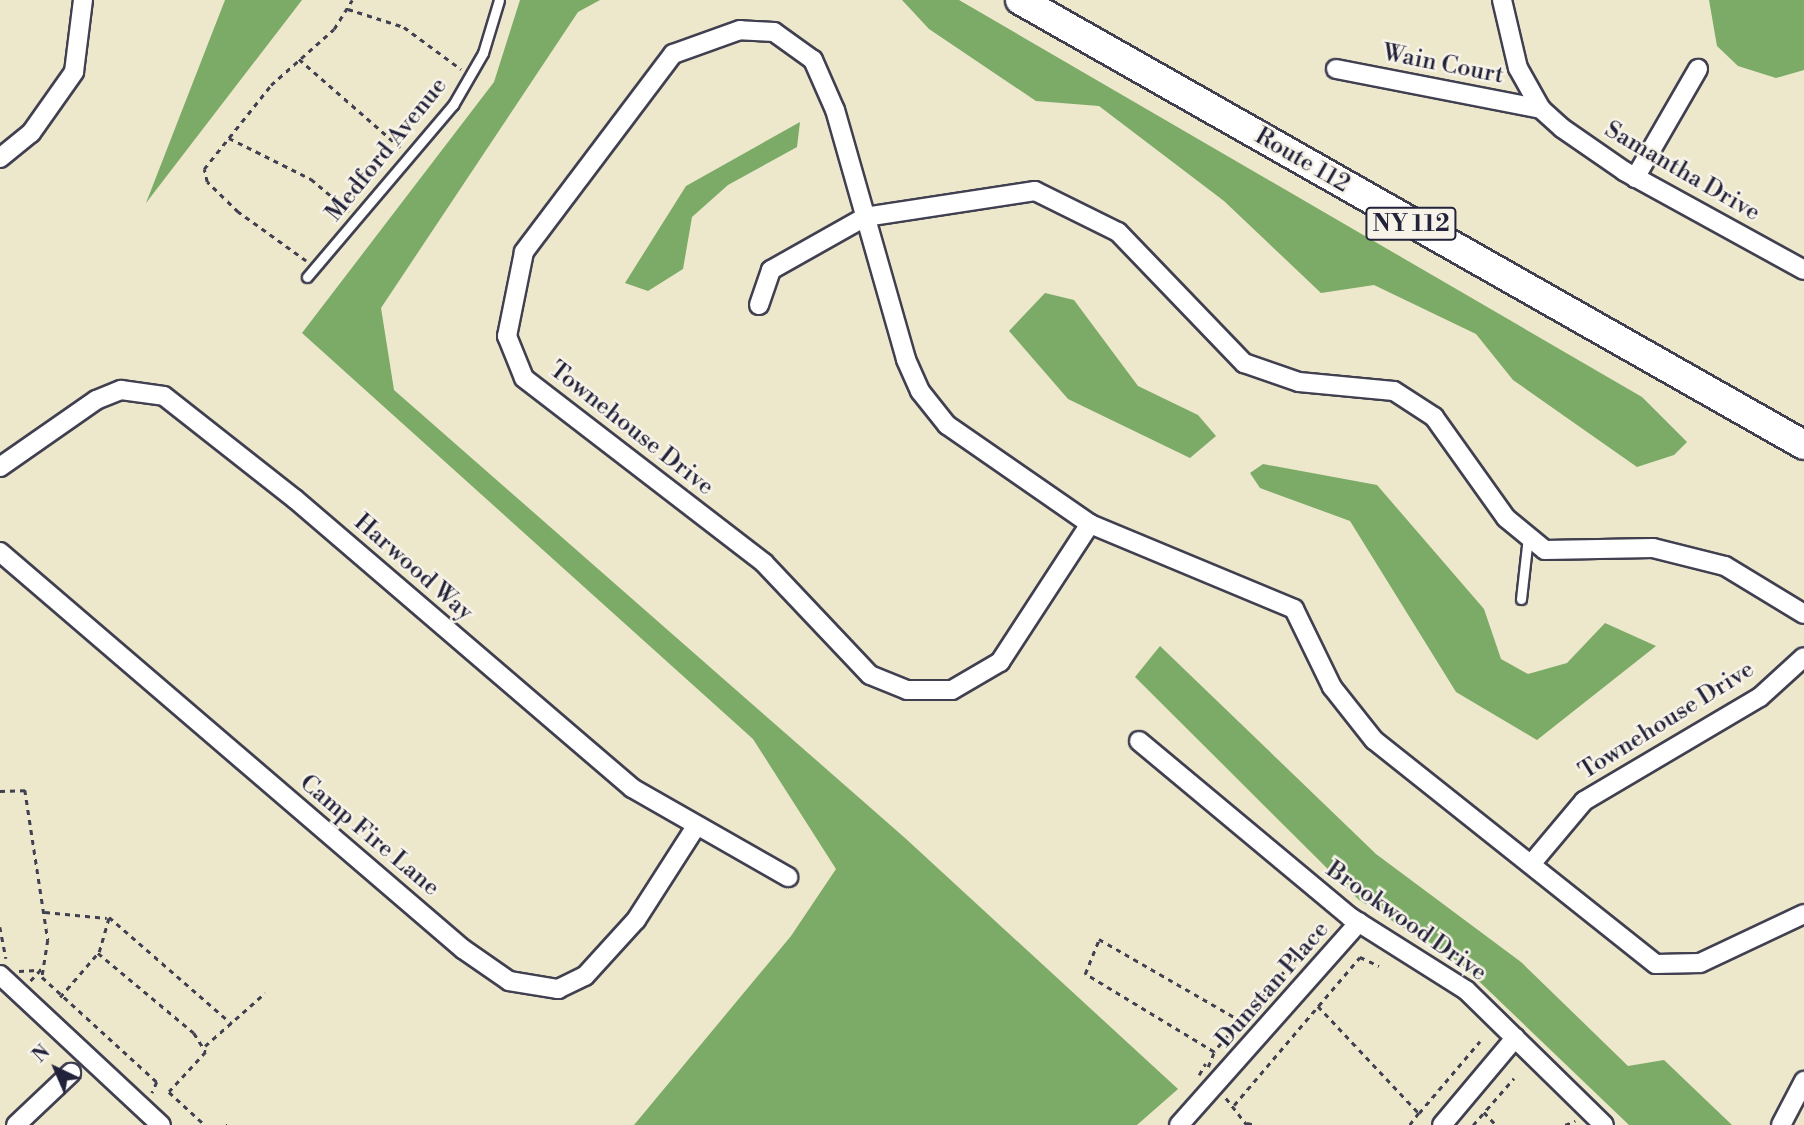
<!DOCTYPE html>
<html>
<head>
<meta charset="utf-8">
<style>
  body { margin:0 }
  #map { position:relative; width:1804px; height:1125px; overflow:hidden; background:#ede7cc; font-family:"Libre Bodoni",serif }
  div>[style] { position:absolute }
  .forest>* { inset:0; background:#7bab66 }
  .path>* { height:2.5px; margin-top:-1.25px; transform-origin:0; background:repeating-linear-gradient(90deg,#404051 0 5px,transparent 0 10px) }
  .roads { filter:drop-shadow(2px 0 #404051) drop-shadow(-2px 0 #404051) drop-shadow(0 2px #404051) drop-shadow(0 -2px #404051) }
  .lane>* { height:9px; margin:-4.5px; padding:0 4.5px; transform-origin:4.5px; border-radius:4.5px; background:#fff }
  .street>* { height:18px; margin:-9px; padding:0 9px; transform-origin:9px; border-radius:9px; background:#fff }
  .primary>* { height:28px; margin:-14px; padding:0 14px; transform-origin:14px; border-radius:14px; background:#fff }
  span { translate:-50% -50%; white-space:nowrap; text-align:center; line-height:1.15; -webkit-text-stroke:5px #f7f3e8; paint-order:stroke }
  .shield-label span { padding:2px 5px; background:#f7f3e8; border:2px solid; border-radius:5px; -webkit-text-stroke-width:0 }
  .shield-label { font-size:23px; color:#22223b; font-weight:700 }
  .street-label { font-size:24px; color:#22223b }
  .north { position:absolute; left:21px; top:1034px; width:70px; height:70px; -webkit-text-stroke:5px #f7f3e8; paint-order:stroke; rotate:316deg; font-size:19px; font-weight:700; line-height:28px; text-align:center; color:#22223b }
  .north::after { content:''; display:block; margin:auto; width:24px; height:32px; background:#22223b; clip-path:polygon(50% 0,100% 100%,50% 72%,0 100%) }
</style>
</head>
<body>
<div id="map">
  <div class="forest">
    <div style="clip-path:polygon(225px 0,302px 0,146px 203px)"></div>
    <div style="clip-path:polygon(520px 0,600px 0,578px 12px,381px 308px,394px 390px,905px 838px,1178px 1089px,1137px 1125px,634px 1125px,791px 936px,836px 869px,753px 739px,302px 333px,494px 82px)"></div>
    <div style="clip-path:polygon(902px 0,959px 0,1642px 397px,1687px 442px,1674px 455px,1637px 467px,1513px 380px,1476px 334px,1374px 285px,1321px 293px,1224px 201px,1099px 106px,1036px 101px,929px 29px)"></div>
    <div style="clip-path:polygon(1709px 0,1804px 0,1804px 70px,1776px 78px,1738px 66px,1717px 46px)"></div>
    <div style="clip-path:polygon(800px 122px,797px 147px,728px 185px,692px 217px,683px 269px,648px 291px,625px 283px,686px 186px)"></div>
    <div style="clip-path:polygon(1045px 293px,1074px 300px,1138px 386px,1198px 415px,1216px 436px,1190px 458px,1068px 399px,1009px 331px)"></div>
    <div style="clip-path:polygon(1263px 464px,1377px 485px,1484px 609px,1501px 659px,1528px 674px,1567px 663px,1605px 623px,1656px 646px,1537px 740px,1456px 692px,1350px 521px,1260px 488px,1250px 473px)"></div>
    <div style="clip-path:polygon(1160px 646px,1376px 854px,1521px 962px,1628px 1066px,1664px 1060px,1732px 1125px,1629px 1125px,1461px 964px,1359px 900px,1135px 677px)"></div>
  </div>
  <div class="path">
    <div style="left:348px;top:9px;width:59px;rotate:17.8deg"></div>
    <div style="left:404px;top:27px;width:71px;rotate:36.4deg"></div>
    <div style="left:299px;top:59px;width:137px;rotate:41.1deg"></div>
    <div style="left:229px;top:138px;width:92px;rotate:26.6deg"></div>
    <div style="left:311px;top:179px;width:50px;rotate:40.1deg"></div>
    <div style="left:306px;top:261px;width:84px;rotate:-144.2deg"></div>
    <div style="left:238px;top:212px;width:43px;rotate:-135.9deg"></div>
    <div style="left:207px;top:182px;width:13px;rotate:-103deg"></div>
    <div style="left:204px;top:169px;width:107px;rotate:-51.4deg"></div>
    <div style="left:271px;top:85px;width:84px;rotate:-41.6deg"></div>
    <div style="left:334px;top:29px;width:34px;rotate:-58deg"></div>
    <div style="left:0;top:791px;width:25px;rotate:-2deg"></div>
    <div style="left:25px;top:790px;width:152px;rotate:81.3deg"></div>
    <div style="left:48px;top:940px;width:37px;rotate:99deg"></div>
    <div style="left:42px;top:977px;width:156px;rotate:42.4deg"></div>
    <div style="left:157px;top:1082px;width:12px;rotate:114deg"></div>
    <div style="left:45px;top:912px;width:62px;rotate:5.5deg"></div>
    <div style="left:0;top:927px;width:32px;rotate:79deg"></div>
    <div style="left:99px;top:952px;width:36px;rotate:-74deg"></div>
    <div style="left:109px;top:917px;width:163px;rotate:41deg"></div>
    <div style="left:19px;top:971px;width:22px;rotate:-3deg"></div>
    <div style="left:41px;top:970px;width:16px;rotate:133deg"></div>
    <div style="left:60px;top:997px;width:58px;rotate:-49.2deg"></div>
    <div style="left:98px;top:953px;width:125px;rotate:39.8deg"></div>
    <div style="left:194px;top:1033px;width:22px;rotate:58deg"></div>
    <div style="left:206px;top:1052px;width:54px;rotate:132.8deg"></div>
    <div style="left:169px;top:1092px;width:49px;rotate:42.5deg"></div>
    <div style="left:1318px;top:1006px;width:147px;rotate:46.7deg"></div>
    <div style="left:1419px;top:1113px;width:15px;rotate:127deg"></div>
    <div style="left:1241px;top:1021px;width:121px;rotate:-49deg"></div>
    <div style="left:205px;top:1046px;width:80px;rotate:-41.5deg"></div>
    <div style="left:1208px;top:1067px;width:16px;rotate:-68deg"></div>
    <div style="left:1214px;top:1052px;width:151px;rotate:-148.8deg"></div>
    <div style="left:1085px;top:974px;width:38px;rotate:-68deg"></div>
    <div style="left:1099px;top:939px;width:164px;rotate:30deg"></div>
    <div style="left:1241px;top:1021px;width:41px;rotate:131.1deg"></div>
    <div style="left:1199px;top:1075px;width:13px;rotate:-61deg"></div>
    <div style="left:1226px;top:1098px;width:34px;rotate:52deg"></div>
    <div style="left:1234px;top:1105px;width:194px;rotate:-49.6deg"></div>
    <div style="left:1360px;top:957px;width:21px;rotate:25deg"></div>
    <div style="left:1484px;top:1112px;width:18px;rotate:47deg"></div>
    <div style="left:1419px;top:1113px;width:94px;rotate:-49.7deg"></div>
    <div style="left:1247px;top:1123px;width:9px;rotate:13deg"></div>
    <div style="left:226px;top:1125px;width:1px"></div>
    <div style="left:1473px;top:1125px;width:62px;rotate:-48.9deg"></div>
    <div style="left:1565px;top:1125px;width:11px;rotate:-22deg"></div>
  </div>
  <div class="roads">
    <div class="lane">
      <div style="left:307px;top:277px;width:226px;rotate:-49.7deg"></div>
      <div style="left:453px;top:105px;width:60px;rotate:-60deg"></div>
      <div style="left:483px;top:53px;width:55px;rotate:-73.2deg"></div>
      <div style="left:1521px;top:599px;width:62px;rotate:-83.6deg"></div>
    </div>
    <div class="street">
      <div style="left:1502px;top:0;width:70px;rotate:76.8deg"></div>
      <div style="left:1518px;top:68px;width:47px;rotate:60.7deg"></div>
      <div style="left:1541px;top:109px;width:28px;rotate:42deg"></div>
      <div style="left:1562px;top:128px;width:75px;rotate:34.7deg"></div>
      <div style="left:1624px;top:171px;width:205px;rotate:28.8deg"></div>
      <div style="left:1336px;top:69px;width:209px;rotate:11deg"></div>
      <div style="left:0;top:158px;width:40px;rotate:-39deg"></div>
      <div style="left:31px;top:133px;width:75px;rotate:-54.8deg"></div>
      <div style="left:74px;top:72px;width:73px;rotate:-82.9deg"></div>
      <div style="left:1635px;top:178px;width:126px;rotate:-60deg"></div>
      <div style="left:759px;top:305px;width:37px;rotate:-71deg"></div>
      <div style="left:771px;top:270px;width:108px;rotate:-29.4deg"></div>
      <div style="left:865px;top:217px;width:172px;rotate:-8.7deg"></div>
      <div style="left:1035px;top:191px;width:93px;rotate:26.3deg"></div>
      <div style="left:1118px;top:232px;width:182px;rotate:46.1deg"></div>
      <div style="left:1244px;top:363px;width:58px;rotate:19.1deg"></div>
      <div style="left:1299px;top:382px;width:95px;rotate:5.4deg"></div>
      <div style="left:1394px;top:391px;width:48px;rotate:33deg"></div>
      <div style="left:1434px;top:417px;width:124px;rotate:54.5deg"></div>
      <div style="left:1506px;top:518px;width:50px;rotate:39.4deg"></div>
      <div style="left:1545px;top:550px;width:108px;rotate:-1.1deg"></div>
      <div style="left:1653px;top:548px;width:74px;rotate:14deg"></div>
      <div style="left:1725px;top:566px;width:92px;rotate:31.3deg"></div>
      <div style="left:0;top:467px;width:117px;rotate:-34.9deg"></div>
      <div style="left:96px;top:400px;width:27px;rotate:-22deg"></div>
      <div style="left:121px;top:390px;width:43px;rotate:7.9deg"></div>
      <div style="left:164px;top:396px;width:167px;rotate:38.2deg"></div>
      <div style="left:295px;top:499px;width:444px;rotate:40.6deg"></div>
      <div style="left:632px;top:788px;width:180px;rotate:29.7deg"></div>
      <div style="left:1090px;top:524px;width:174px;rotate:-145.3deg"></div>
      <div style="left:947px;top:425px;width:43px;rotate:-128.5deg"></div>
      <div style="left:920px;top:391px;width:35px;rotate:-114deg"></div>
      <div style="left:906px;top:359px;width:259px;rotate:-105.9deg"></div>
      <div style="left:835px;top:110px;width:55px;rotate:-113.7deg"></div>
      <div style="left:813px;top:60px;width:48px;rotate:-144.3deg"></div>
      <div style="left:774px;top:32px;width:34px;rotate:-177deg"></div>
      <div style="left:740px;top:30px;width:71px;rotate:160.3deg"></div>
      <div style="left:673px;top:54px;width:248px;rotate:127deg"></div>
      <div style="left:524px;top:252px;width:86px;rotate:101.4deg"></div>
      <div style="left:507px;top:336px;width:45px;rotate:68deg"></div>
      <div style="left:524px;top:378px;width:303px;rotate:37.6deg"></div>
      <div style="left:764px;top:563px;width:154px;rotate:46.6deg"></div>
      <div style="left:870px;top:675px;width:40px;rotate:22deg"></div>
      <div style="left:907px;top:690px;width:45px"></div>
      <div style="left:952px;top:690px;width:56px;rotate:-30.3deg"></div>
      <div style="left:1000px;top:662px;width:165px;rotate:-56.9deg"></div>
      <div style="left:1090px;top:524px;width:221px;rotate:22.6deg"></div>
      <div style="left:1294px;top:609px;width:87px;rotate:64deg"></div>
      <div style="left:1332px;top:687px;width:68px;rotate:51.6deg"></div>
      <div style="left:1374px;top:740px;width:360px;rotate:38.5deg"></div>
      <div style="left:1656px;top:964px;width:44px;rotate:-1.3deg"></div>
      <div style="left:1700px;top:963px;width:115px;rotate:-25.2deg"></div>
      <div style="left:0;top:552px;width:610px;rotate:40.61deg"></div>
      <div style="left:463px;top:949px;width:56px;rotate:34.8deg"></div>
      <div style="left:509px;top:981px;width:50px;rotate:9.3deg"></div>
      <div style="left:558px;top:989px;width:30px;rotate:-26deg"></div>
      <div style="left:585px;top:976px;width:76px;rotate:-47.7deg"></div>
      <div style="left:636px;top:920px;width:109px;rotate:-57.3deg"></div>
      <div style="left:1139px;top:741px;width:275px;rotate:39.8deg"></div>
      <div style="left:1350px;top:917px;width:137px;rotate:32.2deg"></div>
      <div style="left:1466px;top:990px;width:193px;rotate:44.4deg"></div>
      <div style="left:1532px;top:863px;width:81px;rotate:-50deg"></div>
      <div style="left:1584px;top:801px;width:204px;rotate:-30.6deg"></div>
      <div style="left:1760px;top:697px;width:59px;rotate:-42.3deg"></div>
      <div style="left:0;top:975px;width:220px;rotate:43deg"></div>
      <div style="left:16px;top:1125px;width:76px;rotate:-43.4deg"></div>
      <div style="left:1179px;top:1125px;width:271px;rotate:-48.4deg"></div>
      <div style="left:1442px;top:1125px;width:114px;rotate:-50deg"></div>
      <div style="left:1781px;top:1125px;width:50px;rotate:-62.4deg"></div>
    </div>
    <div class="primary">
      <div style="left:1020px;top:0;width:901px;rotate:29.58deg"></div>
    </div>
  </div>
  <div class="shield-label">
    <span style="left:1411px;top:224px">NY 112</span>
  </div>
  <div class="street-label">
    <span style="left:1443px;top:65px;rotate:11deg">Wain Court</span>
    <span style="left:387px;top:150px;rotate:-51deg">Medford Avenue</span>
    <span style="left:1302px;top:161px;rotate:30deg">Route 112</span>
    <span style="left:1682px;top:172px;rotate:30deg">Samantha Drive</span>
    <span style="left:631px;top:429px;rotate:38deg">Townehouse Drive</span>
    <span style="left:413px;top:568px;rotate:41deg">Harwood Way</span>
    <span style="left:1667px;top:721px;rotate:-32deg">Townehouse Drive</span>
    <span style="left:369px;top:836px;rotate:40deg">Camp Fire Lane</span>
    <span style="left:1406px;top:922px;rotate:35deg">Brookwood Drive</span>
    <span style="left:1273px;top:985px;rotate:-49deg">Dunstan Place</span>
  </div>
  <div class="north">N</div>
</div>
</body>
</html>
